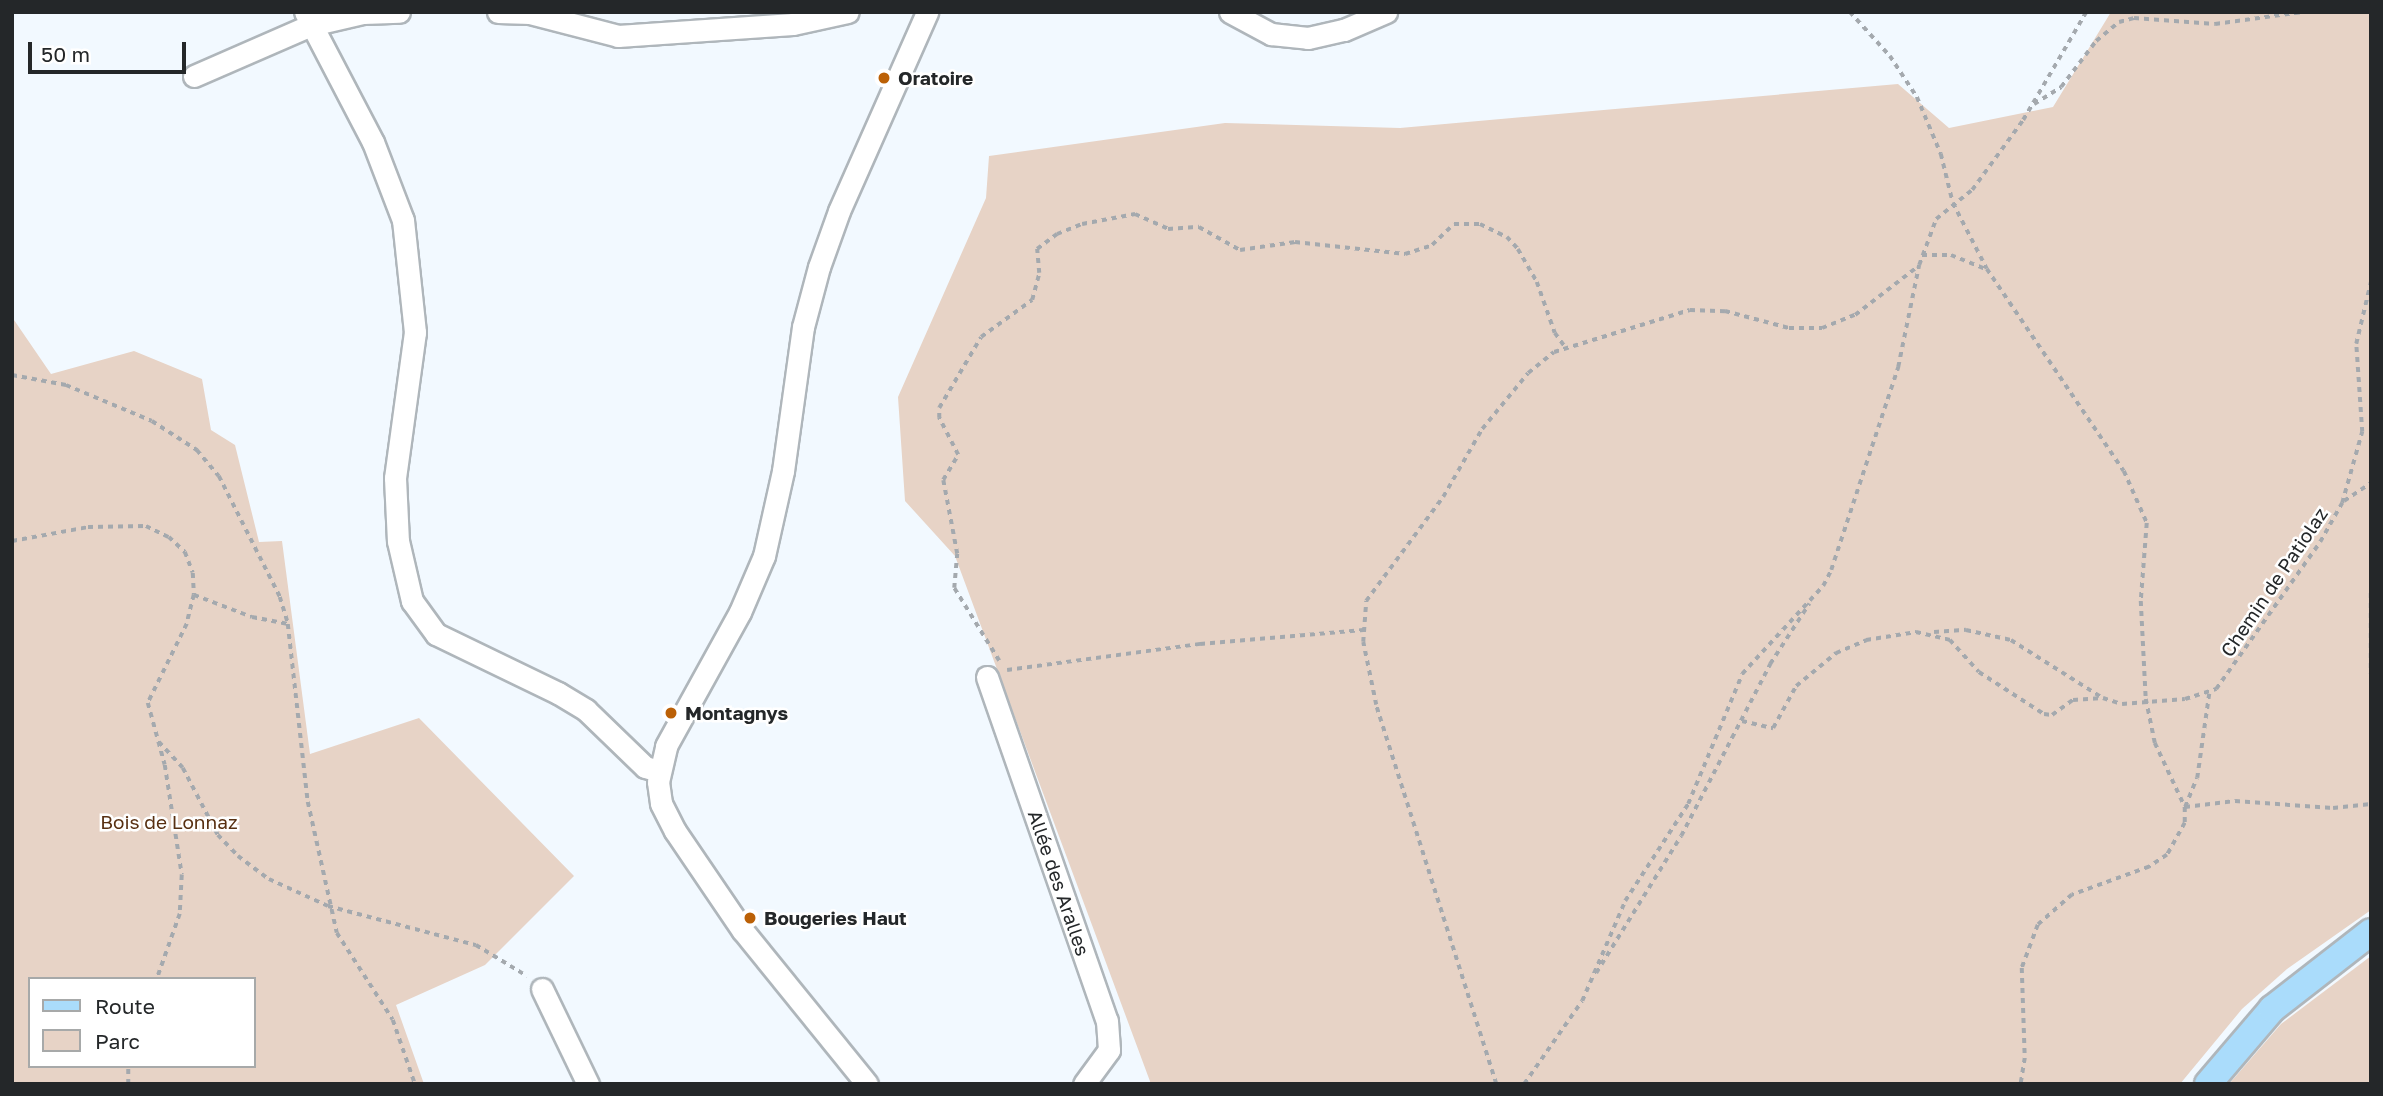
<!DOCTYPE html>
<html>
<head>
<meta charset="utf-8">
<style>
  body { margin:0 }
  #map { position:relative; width:2383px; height:1096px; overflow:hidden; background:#f2f9ff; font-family:"Golos Text",sans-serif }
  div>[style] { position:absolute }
  .green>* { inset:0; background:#e7d3c6 }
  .path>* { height:3.5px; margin-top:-1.75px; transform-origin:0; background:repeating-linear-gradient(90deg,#a4a9ae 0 5px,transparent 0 10px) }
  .roads { filter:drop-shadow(2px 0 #afb6bb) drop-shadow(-2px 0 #afb6bb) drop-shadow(0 2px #afb6bb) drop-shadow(0 -2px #afb6bb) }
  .minor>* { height:21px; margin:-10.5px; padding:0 10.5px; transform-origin:10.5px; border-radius:10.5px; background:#fff }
  .major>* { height:26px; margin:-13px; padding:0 13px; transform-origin:13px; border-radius:13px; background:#aadcfb }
  .dots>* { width:19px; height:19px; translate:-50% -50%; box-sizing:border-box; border:4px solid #fff; border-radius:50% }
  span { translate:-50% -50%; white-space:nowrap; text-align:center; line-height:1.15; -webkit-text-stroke:5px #fff; paint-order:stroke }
  .poi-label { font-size:19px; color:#242729; font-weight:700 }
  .left { translate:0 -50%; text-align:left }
  .street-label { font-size:19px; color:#242729 }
  .park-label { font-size:19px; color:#583012 }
  .frame { position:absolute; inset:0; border:14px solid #242729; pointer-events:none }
  .legend { position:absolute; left:28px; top:977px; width:228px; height:91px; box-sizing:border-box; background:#fff; border:2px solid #a7a9a9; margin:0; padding:9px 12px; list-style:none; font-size:21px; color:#242729 }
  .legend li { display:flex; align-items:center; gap:14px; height:35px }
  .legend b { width:35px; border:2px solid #a7a9a9 }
  .scale { position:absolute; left:28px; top:42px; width:158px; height:32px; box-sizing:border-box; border:4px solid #242729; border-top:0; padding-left:9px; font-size:21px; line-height:24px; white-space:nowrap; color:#242729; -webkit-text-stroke:5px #fff; paint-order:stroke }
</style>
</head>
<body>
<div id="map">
  <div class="green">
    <div style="clip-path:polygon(2111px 12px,2371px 12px,2371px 910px,2287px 969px,2242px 1009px,2180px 1084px,1151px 1084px,955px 556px,905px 501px,898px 397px,986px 198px,989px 156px,1225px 123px,1400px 128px,1898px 84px,1949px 128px,2053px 107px)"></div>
    <div style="clip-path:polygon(evenodd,12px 317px,51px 374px,134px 351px,202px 379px,211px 430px,235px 445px,259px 542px,282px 541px,310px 754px,419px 718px,574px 876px,485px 965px,396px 1005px,424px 1084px,12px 1084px,12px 317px,30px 979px,254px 979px,254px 1066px,30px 1066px,30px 979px)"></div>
    <div style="clip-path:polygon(2371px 956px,2371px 1084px,2229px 1084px,2281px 1024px)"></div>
  </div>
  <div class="path">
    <div style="left:1850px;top:12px;width:59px;rotate:47.7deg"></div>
    <div style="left:1890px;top:56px;width:49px;rotate:56.6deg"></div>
    <div style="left:1917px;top:97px;width:62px;rotate:67.2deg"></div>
    <div style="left:1941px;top:154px;width:50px;rotate:76.2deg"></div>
    <div style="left:1953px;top:203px;width:74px;rotate:62.7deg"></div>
    <div style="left:1987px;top:269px;width:244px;rotate:55.9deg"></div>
    <div style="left:2124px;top:471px;width:57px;rotate:66.1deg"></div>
    <div style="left:2147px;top:523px;width:78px;rotate:94.4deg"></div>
    <div style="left:2141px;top:601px;width:98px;rotate:87.1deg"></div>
    <div style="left:2146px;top:699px;width:45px;rotate:78.4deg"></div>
    <div style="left:2155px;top:743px;width:71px;rotate:64.9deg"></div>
    <div style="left:2185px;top:807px;width:16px;rotate:90deg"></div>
    <div style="left:2185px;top:823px;width:37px;rotate:119deg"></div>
    <div style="left:2167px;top:855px;width:22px;rotate:146deg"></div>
    <div style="left:2149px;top:867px;width:82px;rotate:160deg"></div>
    <div style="left:2072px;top:895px;width:45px;rotate:138.6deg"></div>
    <div style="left:2038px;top:925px;width:46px;rotate:110.4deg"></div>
    <div style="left:2022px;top:968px;width:90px;rotate:88.1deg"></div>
    <div style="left:2025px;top:1058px;width:26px;rotate:99deg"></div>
    <div style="left:2034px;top:104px;width:32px;rotate:-32deg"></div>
    <div style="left:2061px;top:87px;width:58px;rotate:-52.7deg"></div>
    <div style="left:2096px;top:41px;width:30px;rotate:-40deg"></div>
    <div style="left:2119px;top:22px;width:16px;rotate:-15deg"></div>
    <div style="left:2134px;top:18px;width:81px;rotate:4.2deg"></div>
    <div style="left:2215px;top:24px;width:89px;rotate:-7.8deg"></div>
    <div style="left:1922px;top:255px;width:29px"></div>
    <div style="left:1951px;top:255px;width:37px;rotate:22deg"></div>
    <div style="left:12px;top:375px;width:55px;rotate:10.5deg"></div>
    <div style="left:66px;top:385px;width:93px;rotate:22.7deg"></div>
    <div style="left:152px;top:421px;width:54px;rotate:32.8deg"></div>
    <div style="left:197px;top:450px;width:34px;rotate:50deg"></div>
    <div style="left:219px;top:476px;width:136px;rotate:63.2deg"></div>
    <div style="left:280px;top:597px;width:28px;rotate:73deg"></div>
    <div style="left:288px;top:624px;width:179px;rotate:83.6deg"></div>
    <div style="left:308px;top:802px;width:134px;rotate:77.5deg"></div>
    <div style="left:337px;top:933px;width:103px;rotate:57.2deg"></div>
    <div style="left:393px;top:1020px;width:68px;rotate:71deg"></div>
    <div style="left:2344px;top:501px;width:32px;rotate:-34deg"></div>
    <div style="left:12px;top:541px;width:77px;rotate:-10.4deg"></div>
    <div style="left:88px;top:527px;width:58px;rotate:-1deg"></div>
    <div style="left:146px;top:526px;width:25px;rotate:26deg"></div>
    <div style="left:169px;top:537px;width:22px;rotate:43deg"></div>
    <div style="left:185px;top:552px;width:22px;rotate:69deg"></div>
    <div style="left:193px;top:573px;width:22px;rotate:87deg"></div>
    <div style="left:194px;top:595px;width:30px;rotate:104deg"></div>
    <div style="left:187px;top:624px;width:88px;rotate:116.3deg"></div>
    <div style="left:148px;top:703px;width:64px;rotate:74.7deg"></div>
    <div style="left:165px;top:765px;width:111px;rotate:81.2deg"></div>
    <div style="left:182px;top:875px;width:39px;rotate:93deg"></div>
    <div style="left:180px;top:914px;width:69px;rotate:109.5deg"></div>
    <div style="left:2371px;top:593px;width:81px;rotate:90deg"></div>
    <div style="left:194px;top:595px;width:62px;rotate:20.8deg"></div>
    <div style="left:252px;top:617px;width:37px;rotate:11deg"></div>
    <div style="left:1934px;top:632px;width:32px;rotate:-4deg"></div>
    <div style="left:1966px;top:630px;width:46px;rotate:12.5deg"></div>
    <div style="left:2011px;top:640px;width:107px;rotate:32.3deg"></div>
    <div style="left:999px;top:661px;width:86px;rotate:-121.7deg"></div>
    <div style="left:954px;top:588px;width:34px;rotate:-85deg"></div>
    <div style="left:957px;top:554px;width:75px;rotate:-100.7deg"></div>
    <div style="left:943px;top:480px;width:29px;rotate:-59deg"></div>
    <div style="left:958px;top:455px;width:42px;rotate:-117.2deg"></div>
    <div style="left:939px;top:418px;width:10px;rotate:-90deg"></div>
    <div style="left:939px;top:408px;width:82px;rotate:-59.4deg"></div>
    <div style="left:981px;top:337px;width:63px;rotate:-36deg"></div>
    <div style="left:1032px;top:300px;width:28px;rotate:-75deg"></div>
    <div style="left:1039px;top:273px;width:24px;rotate:-95deg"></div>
    <div style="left:1037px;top:249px;width:25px;rotate:-37deg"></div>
    <div style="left:1057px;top:234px;width:27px;rotate:-22deg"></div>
    <div style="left:1082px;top:224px;width:54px;rotate:-10.7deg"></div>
    <div style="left:1135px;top:214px;width:36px;rotate:24deg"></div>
    <div style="left:1168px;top:229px;width:31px;rotate:-4deg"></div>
    <div style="left:1199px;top:227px;width:47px;rotate:29.3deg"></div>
    <div style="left:1240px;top:250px;width:56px;rotate:-8.3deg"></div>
    <div style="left:1295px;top:242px;width:111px;rotate:6.2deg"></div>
    <div style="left:1405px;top:254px;width:28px;rotate:-18deg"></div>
    <div style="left:1432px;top:245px;width:30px;rotate:-44deg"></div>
    <div style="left:1454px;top:224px;width:26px"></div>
    <div style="left:1480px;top:224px;width:30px;rotate:26deg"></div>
    <div style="left:1507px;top:237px;width:16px;rotate:47deg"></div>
    <div style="left:1518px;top:249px;width:38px;rotate:60deg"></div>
    <div style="left:1537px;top:282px;width:54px;rotate:70.6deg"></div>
    <div style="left:1555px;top:333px;width:19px;rotate:54deg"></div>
    <div style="left:1007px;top:670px;width:195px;rotate:-7.7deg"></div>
    <div style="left:1200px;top:644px;width:164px;rotate:-4.9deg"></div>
    <div style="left:1742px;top:721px;width:32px;rotate:13deg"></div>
    <div style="left:1773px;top:728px;width:48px;rotate:-61.3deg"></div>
    <div style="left:1796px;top:686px;width:52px;rotate:-39.5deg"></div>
    <div style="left:1836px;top:653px;width:33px;rotate:-23deg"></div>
    <div style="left:1866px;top:640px;width:51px;rotate:-9.1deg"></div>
    <div style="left:1916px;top:632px;width:35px;rotate:13deg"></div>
    <div style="left:1950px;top:640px;width:43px;rotate:47.8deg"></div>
    <div style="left:1979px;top:672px;width:77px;rotate:32.9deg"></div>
    <div style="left:2044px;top:714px;width:8px;rotate:7deg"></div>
    <div style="left:2052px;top:715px;width:26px;rotate:-36deg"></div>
    <div style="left:2073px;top:700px;width:30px;rotate:-4deg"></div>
    <div style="left:2103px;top:698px;width:20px;rotate:18deg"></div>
    <div style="left:2122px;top:704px;width:63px;rotate:-4.5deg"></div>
    <div style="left:2185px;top:699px;width:33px;rotate:-18deg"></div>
    <div style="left:2216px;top:689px;width:180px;rotate:-54.7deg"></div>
    <div style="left:2320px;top:542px;width:45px;rotate:-60.6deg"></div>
    <div style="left:2342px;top:503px;width:74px;rotate:-74.3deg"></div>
    <div style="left:2362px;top:432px;width:88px;rotate:-93.9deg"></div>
    <div style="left:2356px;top:344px;width:65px;rotate:-76.6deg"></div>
    <div style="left:159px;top:742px;width:35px;rotate:47deg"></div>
    <div style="left:183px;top:768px;width:76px;rotate:62.4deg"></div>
    <div style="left:218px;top:835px;width:29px;rotate:46deg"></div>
    <div style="left:238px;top:856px;width:39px;rotate:37deg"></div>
    <div style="left:269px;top:879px;width:65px;rotate:24.6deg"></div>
    <div style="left:328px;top:906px;width:153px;rotate:14.8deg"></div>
    <div style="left:476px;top:945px;width:60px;rotate:31.3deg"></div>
    <div style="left:2185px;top:807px;width:50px;rotate:-6.8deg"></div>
    <div style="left:2235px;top:801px;width:98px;rotate:4.1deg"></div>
    <div style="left:2333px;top:808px;width:38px;rotate:-6deg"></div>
    <div style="left:2185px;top:807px;width:31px;rotate:-68deg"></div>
    <div style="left:2197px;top:778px;width:85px;rotate:-81.9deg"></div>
    <div style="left:1596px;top:973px;width:161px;rotate:-58.2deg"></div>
    <div style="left:1681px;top:836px;width:194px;rotate:-62.6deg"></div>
    <div style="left:1770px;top:664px;width:72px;rotate:-57deg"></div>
    <div style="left:128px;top:1084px;width:18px;rotate:-90deg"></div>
    <div style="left:1496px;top:1084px;width:398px;rotate:-107.6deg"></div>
    <div style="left:1376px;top:705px;width:64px;rotate:-101.7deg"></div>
    <div style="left:1363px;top:642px;width:41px;rotate:-85.8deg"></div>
    <div style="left:1366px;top:601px;width:129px;rotate:-53.5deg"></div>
    <div style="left:1443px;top:497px;width:78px;rotate:-60.2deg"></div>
    <div style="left:1482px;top:429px;width:72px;rotate:-50.6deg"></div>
    <div style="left:1528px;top:373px;width:33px;rotate:-39deg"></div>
    <div style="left:1554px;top:352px;width:142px;rotate:-17.2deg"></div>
    <div style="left:1690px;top:310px;width:35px;rotate:2deg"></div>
    <div style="left:1725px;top:311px;width:66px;rotate:14.9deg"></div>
    <div style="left:1789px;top:328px;width:33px"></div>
    <div style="left:1822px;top:328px;width:35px;rotate:-22deg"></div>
    <div style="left:1855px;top:315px;width:78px;rotate:-37.7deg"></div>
    <div style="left:1524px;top:1084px;width:101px;rotate:-55.1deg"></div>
    <div style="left:1582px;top:1001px;width:109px;rotate:-66.7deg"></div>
    <div style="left:1625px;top:901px;width:116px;rotate:-57deg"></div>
    <div style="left:1688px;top:804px;width:141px;rotate:-67.4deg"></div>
    <div style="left:1742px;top:674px;width:120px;rotate:-47.4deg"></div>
    <div style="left:1823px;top:586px;width:18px;rotate:-63deg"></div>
    <div style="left:1831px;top:570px;width:214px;rotate:-71.7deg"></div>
    <div style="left:1898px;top:367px;width:104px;rotate:-78.4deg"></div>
    <div style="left:1919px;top:265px;width:49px;rotate:-69.7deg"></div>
    <div style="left:1936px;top:219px;width:46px;rotate:-38.9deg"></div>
    <div style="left:1972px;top:190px;width:87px;rotate:-53.9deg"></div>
    <div style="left:2023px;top:120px;width:125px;rotate:-59.7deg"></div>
  </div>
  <div class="roads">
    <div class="minor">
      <div style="left:305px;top:12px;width:147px;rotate:62.4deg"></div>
      <div style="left:373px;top:142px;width:84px;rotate:69deg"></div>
      <div style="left:403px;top:220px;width:113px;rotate:83.9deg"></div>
      <div style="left:415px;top:332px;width:147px;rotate:97.8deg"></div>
      <div style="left:395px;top:478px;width:63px;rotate:87.3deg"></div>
      <div style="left:398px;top:541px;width:62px;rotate:76.9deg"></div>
      <div style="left:412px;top:601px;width:41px;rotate:54deg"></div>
      <div style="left:436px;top:634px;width:136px;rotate:25.8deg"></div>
      <div style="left:558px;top:693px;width:33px;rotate:31deg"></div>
      <div style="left:586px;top:710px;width:82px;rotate:44deg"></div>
      <div style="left:645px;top:767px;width:15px;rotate:16deg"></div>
      <div style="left:498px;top:12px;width:32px;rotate:2deg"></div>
      <div style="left:530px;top:13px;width:91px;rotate:14.6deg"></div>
      <div style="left:618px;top:36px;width:175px;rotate:-3.9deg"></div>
      <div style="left:793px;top:24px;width:56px;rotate:-12.3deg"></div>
      <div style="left:1230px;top:12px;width:47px;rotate:28.2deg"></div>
      <div style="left:1271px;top:34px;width:37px;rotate:6deg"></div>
      <div style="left:1308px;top:38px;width:37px;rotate:-13deg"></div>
      <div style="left:1344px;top:30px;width:46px;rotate:-23.2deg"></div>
      <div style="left:194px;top:76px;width:128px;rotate:-23.6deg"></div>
      <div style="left:311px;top:25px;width:53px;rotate:-13deg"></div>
      <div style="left:363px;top:13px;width:36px;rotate:-2deg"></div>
      <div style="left:987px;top:677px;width:364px;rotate:70.8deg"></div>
      <div style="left:1107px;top:1021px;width:29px;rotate:86deg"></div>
      <div style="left:1109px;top:1050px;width:42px;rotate:126.3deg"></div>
      <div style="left:542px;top:989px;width:106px;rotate:64.2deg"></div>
      <div style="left:867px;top:1084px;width:197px;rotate:-129deg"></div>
      <div style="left:743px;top:931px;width:121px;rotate:-124.2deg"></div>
      <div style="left:675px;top:831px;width:31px;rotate:-117deg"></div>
      <div style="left:661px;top:803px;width:21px;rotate:-98deg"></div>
      <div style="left:658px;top:782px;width:37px;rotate:-77deg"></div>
      <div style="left:666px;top:746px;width:153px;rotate:-61.1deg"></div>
      <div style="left:740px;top:612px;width:61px;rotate:-66.8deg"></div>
      <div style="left:764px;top:556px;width:87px;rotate:-77.4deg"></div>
      <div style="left:783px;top:471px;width:145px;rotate:-82.1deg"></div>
      <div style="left:803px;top:327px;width:62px;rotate:-75.1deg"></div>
      <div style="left:819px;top:267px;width:59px;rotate:-70.3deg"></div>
      <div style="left:839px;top:211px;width:218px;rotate:-66.1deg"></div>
    </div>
    <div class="major">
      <div style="left:2208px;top:1084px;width:99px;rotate:-49.5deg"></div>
      <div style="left:2272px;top:1009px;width:125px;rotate:-37.9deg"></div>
    </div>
  </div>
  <div class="dots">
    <div style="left:884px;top:78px;background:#bb6006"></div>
    <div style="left:671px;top:713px;background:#bb6006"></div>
    <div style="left:750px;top:918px;background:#bb6006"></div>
  </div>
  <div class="poi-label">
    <span class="left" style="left:898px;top:78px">Oratoire</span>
    <span class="left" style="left:685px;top:713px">Montagnys</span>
    <span class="left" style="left:764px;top:918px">Bougeries Haut</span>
  </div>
  <div class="street-label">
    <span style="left:2274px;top:582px;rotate:-56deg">Chemin de Patiolaz</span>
    <span style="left:1059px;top:883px;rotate:71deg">Allée des Aralles</span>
  </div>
  <div class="park-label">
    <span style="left:169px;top:822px">Bois de Lonnaz</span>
  </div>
  <div class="frame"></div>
  <ul class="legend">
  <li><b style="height:9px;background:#aadcfb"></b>Route</li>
  <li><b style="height:19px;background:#e7d3c6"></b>Parc</li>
  </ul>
  <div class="scale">50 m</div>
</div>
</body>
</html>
